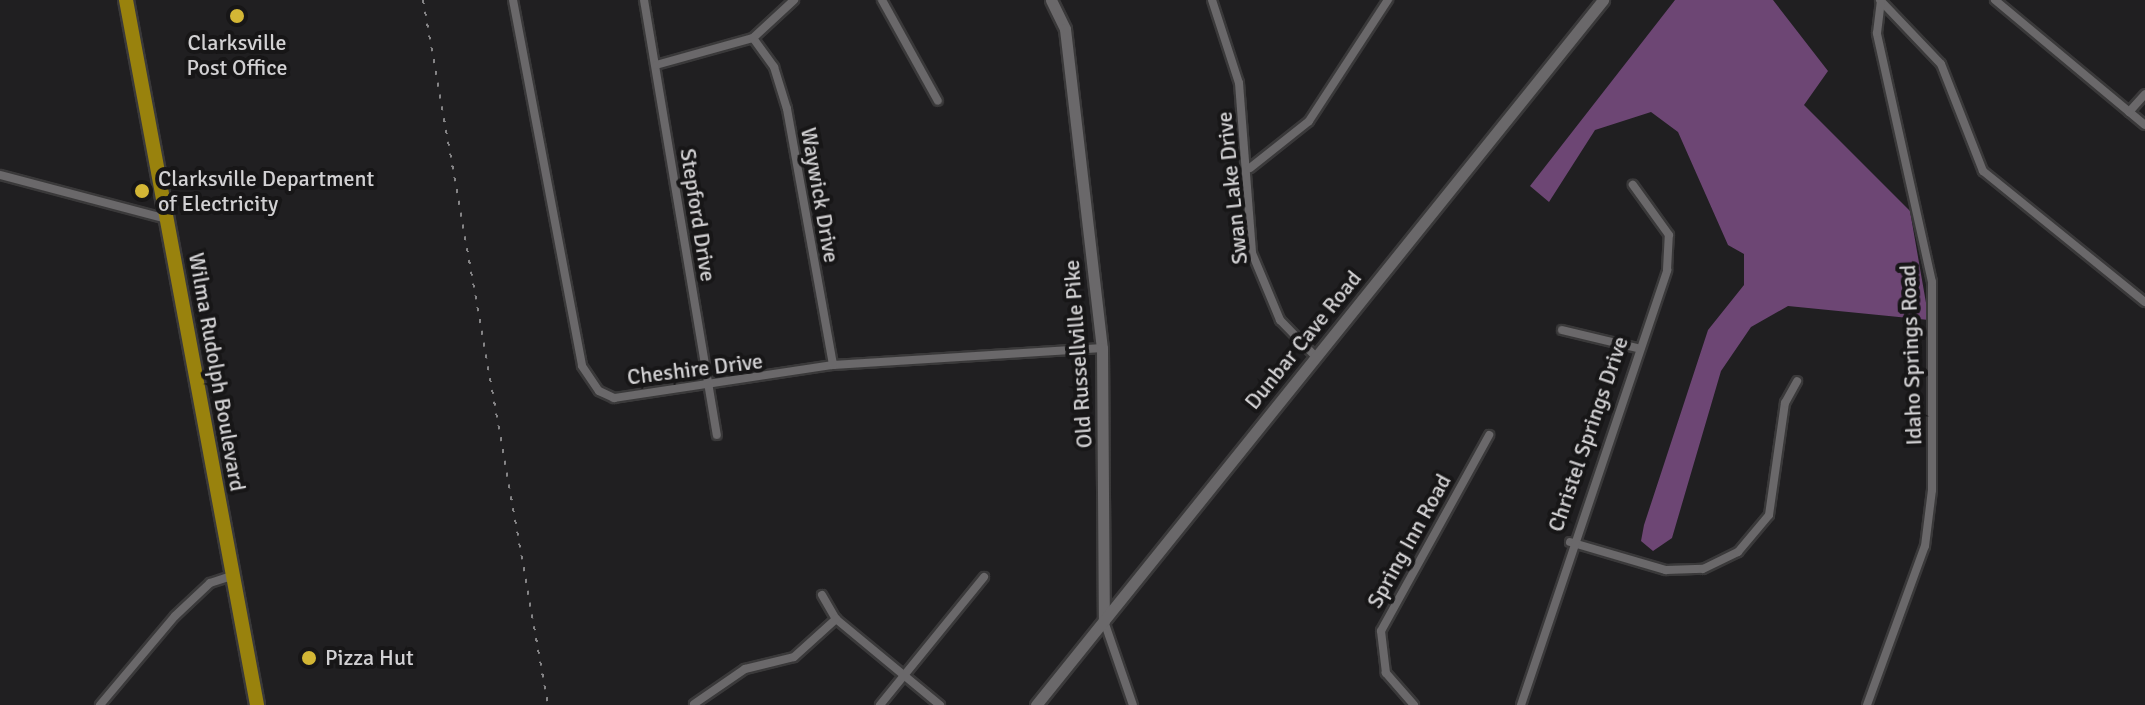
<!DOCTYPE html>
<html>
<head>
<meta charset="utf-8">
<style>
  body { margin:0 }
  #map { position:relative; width:2145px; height:705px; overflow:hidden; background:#201f21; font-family:Signika,sans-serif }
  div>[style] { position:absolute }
  .forest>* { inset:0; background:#6d4674 }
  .roads { filter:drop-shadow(2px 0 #3a393a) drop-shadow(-2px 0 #3a393a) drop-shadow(0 2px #3a393a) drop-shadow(0 -2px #3a393a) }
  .street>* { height:8px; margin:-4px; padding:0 4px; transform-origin:4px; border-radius:4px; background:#6a686a }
  .secondary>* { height:11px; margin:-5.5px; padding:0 5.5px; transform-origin:5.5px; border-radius:5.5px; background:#6a686a }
  .highway>* { height:14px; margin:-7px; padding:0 7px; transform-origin:7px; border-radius:7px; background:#99820d }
  .rail>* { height:2px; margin-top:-1px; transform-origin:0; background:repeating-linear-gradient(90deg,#858486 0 4px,transparent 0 12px) }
  .dots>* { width:22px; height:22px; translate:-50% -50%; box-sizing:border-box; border:4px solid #171617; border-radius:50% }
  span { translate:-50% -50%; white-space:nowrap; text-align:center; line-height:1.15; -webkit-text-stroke:8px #171617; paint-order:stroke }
  .poi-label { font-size:22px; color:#d2d1d3 }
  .left { translate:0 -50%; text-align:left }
  .street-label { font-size:22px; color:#d2d1d3 }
</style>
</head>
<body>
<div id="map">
  <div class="forest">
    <div style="clip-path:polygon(1675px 0,1773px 0,1828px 71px,1804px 105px,1910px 211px,1929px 320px,1788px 306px,1751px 327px,1721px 371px,1672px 538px,1653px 551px,1641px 541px,1644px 525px,1708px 330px,1744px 285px,1744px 254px,1728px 245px,1678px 132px,1651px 112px,1595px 130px,1549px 202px,1530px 186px)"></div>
  </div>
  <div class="roads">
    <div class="street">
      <div style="left:513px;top:0;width:372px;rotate:79.3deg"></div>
      <div style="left:582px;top:366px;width:30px;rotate:56deg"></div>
      <div style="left:599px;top:391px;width:17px;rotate:25deg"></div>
      <div style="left:614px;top:398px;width:221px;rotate:-8.6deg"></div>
      <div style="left:833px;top:365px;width:270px;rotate:-3.6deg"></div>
      <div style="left:644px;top:0;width:441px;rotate:80.5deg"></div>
      <div style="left:882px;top:0;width:115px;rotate:61deg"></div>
      <div style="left:1212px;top:0;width:87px;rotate:72deg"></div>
      <div style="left:1239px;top:83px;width:170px;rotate:85.6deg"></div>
      <div style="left:1252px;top:253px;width:73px;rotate:67.3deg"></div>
      <div style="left:1280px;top:320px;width:52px;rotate:45.8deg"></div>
      <div style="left:1880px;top:0;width:88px;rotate:46.4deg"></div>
      <div style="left:1941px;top:64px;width:115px;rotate:68.6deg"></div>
      <div style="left:1983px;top:171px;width:208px;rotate:39deg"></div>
      <div style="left:1995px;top:0;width:195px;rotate:39.8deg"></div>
      <div style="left:753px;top:38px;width:36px;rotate:54deg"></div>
      <div style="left:774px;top:67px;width:44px;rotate:72.8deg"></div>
      <div style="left:787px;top:109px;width:260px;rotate:79.8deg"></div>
      <div style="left:656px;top:65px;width:101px;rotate:-15.6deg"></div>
      <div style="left:753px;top:38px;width:56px;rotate:-42.8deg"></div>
      <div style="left:2129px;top:112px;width:24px;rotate:-48deg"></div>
      <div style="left:1250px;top:168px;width:75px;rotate:-38.5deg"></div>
      <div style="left:1309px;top:121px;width:145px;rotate:-56.9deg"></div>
      <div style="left:0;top:175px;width:172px;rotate:14.8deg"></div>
      <div style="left:1562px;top:330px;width:77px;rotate:13.5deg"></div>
      <div style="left:1570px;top:542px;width:100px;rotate:16.3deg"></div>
      <div style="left:1666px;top:570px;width:37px;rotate:-2deg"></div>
      <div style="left:1703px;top:569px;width:39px;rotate:-26deg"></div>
      <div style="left:1738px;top:552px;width:48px;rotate:-50deg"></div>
      <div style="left:1769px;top:515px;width:113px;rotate:-81.9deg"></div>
      <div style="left:1785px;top:403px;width:25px;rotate:-61deg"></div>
      <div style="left:822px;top:595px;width:28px;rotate:60deg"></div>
      <div style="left:836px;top:619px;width:135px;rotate:39.6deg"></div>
      <div style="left:1104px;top:621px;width:89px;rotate:71deg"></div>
      <div style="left:694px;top:704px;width:62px;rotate:-34.5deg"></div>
      <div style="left:745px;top:669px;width:50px;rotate:-13.8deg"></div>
      <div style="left:794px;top:657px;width:57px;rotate:-42.1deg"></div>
      <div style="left:100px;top:705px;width:116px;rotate:-49.9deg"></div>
      <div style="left:175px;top:616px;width:48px;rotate:-43.3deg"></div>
      <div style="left:210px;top:583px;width:23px;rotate:-18deg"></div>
      <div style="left:880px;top:705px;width:165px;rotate:-50.9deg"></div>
      <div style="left:1414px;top:705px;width:43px;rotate:-131.2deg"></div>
      <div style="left:1386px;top:673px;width:42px;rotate:-96.8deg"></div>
      <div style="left:1381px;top:631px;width:224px;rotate:-61.1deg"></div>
      <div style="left:1521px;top:705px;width:459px;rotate:-71.4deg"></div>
      <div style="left:1667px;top:270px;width:35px;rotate:-87deg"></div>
      <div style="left:1669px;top:235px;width:62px;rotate:-125.8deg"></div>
      <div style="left:1867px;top:705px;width:169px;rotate:-70deg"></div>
      <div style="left:1925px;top:546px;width:56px;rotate:-82.9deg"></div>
      <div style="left:1932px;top:490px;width:208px;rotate:-90deg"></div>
      <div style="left:1932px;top:282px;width:255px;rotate:-102.5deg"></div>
      <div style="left:1877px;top:33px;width:33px;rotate:-83deg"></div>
    </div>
    <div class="secondary">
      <div style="left:1051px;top:0;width:32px;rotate:64deg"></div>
      <div style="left:1065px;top:29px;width:321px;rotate:83.4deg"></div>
      <div style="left:1102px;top:348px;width:273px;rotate:89.6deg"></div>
      <div style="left:1036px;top:705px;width:905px;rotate:-51.19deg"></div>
    </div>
    <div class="highway">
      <div style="left:126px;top:0;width:717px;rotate:79.47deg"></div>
    </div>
  </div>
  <div class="rail">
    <div style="left:423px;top:0;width:716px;rotate:79.95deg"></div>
  </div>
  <div class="dots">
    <div style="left:237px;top:16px;background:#d3b635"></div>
    <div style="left:142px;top:191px;background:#d3b635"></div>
    <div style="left:309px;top:658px;background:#d3b635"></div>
  </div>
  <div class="poi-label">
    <span style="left:237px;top:55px">Clarksville<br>Post Office</span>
    <span class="left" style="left:158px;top:191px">Clarksville Department<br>of Electricity</span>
    <span class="left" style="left:325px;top:658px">Pizza Hut</span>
  </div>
  <div class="street-label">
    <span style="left:1232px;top:188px;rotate:-96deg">Swan Lake Drive</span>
    <span style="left:820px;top:195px;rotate:80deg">Waywick Drive</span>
    <span style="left:698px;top:215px;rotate:81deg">Stepford Drive</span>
    <span style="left:1303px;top:340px;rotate:-51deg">Dunbar Cave Road</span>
    <span style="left:1078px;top:354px;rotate:-94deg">Old Russellville Pike</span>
    <span style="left:1911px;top:355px;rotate:-92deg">Idaho Springs Road</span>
    <span style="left:695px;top:369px;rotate:-7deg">Cheshire Drive</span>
    <span style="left:217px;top:372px;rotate:80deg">Wilma Rudolph Boulevard</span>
    <span style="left:1588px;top:434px;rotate:-71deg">Christel Springs Drive</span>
    <span style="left:1409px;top:541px;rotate:-61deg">Spring Inn Road</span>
  </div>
</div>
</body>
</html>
